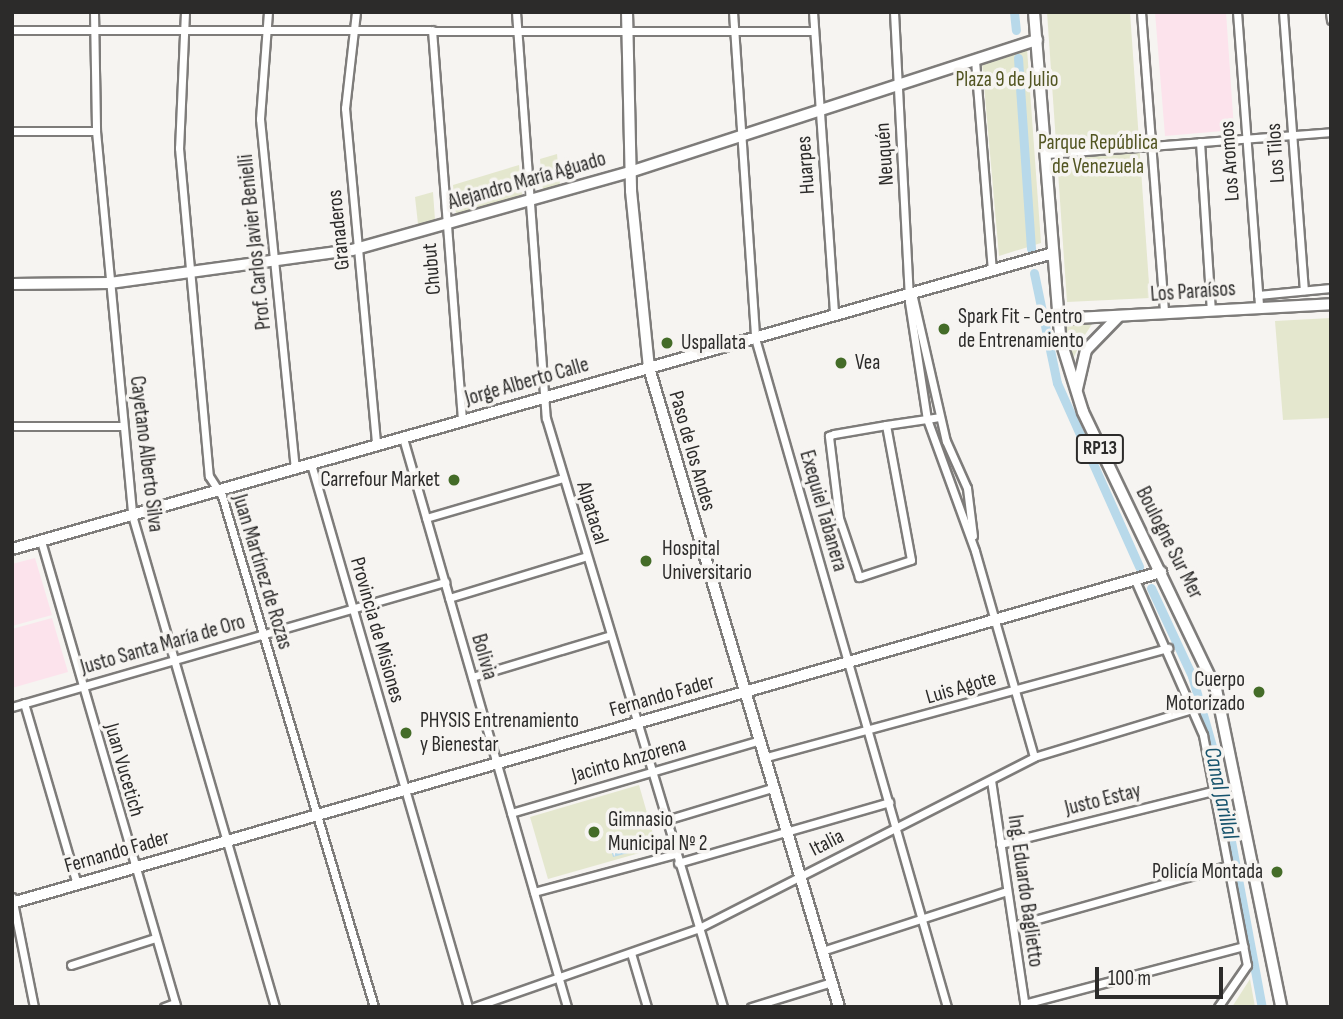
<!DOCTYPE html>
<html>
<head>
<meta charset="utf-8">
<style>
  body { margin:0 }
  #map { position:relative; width:1343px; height:1019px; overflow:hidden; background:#f6f4f1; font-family:"Sofia Sans Condensed",sans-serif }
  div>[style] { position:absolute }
  .education>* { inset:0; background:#fce3ec }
  .green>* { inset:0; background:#e4e7ce }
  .water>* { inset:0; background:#b8d9ea }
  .canal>* { height:9px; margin:-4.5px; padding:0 4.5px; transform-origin:4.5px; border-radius:4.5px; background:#b8d9ea }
  .roads { filter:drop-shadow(2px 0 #7e7c7a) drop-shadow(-2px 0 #7e7c7a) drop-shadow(0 2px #7e7c7a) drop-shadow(0 -2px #7e7c7a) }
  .street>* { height:7px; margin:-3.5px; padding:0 3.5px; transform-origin:3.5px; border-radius:3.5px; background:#fff }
  .secondary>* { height:10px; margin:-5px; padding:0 5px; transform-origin:5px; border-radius:5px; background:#fff }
  .primary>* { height:10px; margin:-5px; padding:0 5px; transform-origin:5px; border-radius:5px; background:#fff }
  .dots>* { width:19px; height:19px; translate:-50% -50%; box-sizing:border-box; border:4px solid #f6f4f1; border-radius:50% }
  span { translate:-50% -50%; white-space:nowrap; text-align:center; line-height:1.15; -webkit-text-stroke:7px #f6f4f1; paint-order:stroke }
  .shield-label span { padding:2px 5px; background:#f6f4f1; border:2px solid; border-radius:5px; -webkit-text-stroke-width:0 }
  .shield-label { font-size:19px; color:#2c2b2a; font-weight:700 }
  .park-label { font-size:21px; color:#525522 }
  .street-label { font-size:21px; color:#2c2b2a }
  .poi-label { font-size:21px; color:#2c2b2a }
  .left { translate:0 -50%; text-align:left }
  .right { translate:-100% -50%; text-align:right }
  .water-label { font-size:23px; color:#16536c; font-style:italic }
  .frame { position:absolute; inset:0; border:14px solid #2c2b2a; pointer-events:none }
  .scale { position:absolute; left:1095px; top:967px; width:128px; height:32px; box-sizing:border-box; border:4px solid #2c2b2a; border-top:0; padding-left:9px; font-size:21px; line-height:24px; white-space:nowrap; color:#2c2b2a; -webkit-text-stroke:5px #f6f4f1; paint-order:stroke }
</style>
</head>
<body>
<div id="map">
  <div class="education">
    <div style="clip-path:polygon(1155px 12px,1226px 12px,1234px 130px,1165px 136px)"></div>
    <div style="clip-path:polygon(35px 558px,52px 615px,12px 626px,12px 564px)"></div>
    <div style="clip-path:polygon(52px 618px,68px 672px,12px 688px,12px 629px)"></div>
  </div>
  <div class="green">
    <div style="clip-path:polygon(1047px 12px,1130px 12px,1150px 298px,1067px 302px)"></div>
    <div style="clip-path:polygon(1027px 49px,1041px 243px,999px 256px,982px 62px)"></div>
    <div style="clip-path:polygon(557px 154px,560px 185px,543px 190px,540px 159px)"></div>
    <div style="clip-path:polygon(519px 165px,522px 195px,456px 214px,453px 185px)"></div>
    <div style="clip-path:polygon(433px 192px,435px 220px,418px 224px,415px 197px)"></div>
    <div style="clip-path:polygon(1331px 318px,1331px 418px,1283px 420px,1275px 321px)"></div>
    <div style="clip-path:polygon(1092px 324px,1083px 338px,1071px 363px,1062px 326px)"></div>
    <div style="clip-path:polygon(639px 785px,657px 848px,548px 879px,530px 817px)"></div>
    <div style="clip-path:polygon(1250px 979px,1255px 1007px,1232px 1007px)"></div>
  </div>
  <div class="water">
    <div style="clip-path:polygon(640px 837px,643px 849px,613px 857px,610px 846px)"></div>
  </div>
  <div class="canal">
    <div style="left:1014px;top:12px;width:18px;rotate:84deg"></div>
    <div style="left:1018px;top:58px;width:191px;rotate:86.1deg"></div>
    <div style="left:1034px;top:273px;width:112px;rotate:78.2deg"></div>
    <div style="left:1057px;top:383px;width:201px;rotate:65.9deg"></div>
    <div style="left:1151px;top:588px;width:97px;rotate:65deg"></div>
    <div style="left:1192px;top:676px;width:87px;rotate:74.1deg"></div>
    <div style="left:1216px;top:760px;width:251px;rotate:79.5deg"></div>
  </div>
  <div class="roads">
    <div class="street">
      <div style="left:94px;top:12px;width:119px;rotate:89deg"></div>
      <div style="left:96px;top:131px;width:386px;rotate:84.6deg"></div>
      <div style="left:132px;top:515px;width:512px;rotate:73.79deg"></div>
      <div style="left:185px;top:12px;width:136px;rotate:92.5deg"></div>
      <div style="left:179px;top:148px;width:329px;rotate:84.8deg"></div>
      <div style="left:209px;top:476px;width:24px;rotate:57deg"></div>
      <div style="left:222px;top:496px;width:533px;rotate:73.43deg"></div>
      <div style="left:268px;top:12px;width:107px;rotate:94.3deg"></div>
      <div style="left:260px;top:119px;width:352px;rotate:84.3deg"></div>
      <div style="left:356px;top:12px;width:97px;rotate:96.5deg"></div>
      <div style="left:345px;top:108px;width:338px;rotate:84.7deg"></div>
      <div style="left:516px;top:12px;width:407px;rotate:85.8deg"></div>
      <div style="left:546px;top:418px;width:615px;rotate:73.27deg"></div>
      <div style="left:733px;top:12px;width:327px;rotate:86.1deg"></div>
      <div style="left:755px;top:338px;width:696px;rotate:73.99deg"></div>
      <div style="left:813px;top:12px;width:304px;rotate:86deg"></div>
      <div style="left:894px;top:12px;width:290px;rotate:87deg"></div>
      <div style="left:909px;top:302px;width:118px;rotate:81.3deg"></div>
      <div style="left:927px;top:419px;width:140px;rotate:70deg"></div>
      <div style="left:975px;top:551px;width:214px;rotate:74deg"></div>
      <div style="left:1141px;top:12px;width:302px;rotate:85.6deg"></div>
      <div style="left:1237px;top:12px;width:297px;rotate:85.7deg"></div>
      <div style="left:1283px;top:12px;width:279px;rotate:85.7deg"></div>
      <div style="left:1330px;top:12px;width:8px;rotate:83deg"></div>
      <div style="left:12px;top:30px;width:802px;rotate:0.07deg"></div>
      <div style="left:432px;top:30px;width:392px;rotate:85.6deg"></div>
      <div style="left:975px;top:60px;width:211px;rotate:85.4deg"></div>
      <div style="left:12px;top:131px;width:84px"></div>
      <div style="left:1200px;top:142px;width:169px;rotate:86.3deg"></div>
      <div style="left:1047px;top:154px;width:285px;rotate:-4.4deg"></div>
      <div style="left:912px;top:293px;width:152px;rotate:77.1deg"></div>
      <div style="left:946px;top:441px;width:51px;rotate:65.9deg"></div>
      <div style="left:967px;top:488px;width:48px;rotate:82.9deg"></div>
      <div style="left:1258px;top:295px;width:73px;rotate:-5.5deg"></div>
      <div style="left:886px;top:425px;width:137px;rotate:79.5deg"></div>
      <div style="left:911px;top:560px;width:55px;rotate:161.9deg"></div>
      <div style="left:859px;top:577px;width:62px;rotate:-108.7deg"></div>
      <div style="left:839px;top:518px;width:83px;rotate:-97deg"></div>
      <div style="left:829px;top:436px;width:5px;rotate:-22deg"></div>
      <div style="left:834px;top:434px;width:53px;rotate:-9.8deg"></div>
      <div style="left:886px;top:425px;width:41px;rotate:-8.3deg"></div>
      <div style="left:927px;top:419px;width:12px;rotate:-9deg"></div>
      <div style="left:12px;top:426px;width:110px"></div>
      <div style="left:403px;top:438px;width:592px;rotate:73.92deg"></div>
      <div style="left:311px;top:464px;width:565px;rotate:73.87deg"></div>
      <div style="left:426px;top:518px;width:143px;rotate:-16.3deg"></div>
      <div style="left:41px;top:541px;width:485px;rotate:73.8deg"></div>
      <div style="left:1135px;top:580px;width:169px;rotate:66.3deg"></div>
      <div style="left:1203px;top:735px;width:234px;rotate:79.2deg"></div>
      <div style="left:1247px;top:965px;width:51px;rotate:124.6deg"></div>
      <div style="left:449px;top:598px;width:144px;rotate:-16.9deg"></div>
      <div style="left:472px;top:677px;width:145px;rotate:-16.8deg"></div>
      <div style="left:24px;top:703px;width:189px;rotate:73.7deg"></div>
      <div style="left:12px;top:707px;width:451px;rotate:-16.1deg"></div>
      <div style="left:763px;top:758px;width:420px;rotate:-15.2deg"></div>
      <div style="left:991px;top:780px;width:230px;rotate:81.5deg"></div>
      <div style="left:511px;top:813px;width:256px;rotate:-16.3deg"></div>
      <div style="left:666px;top:820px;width:111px;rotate:-16.8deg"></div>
      <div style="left:1000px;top:844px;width:219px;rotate:-14deg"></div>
      <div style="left:678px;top:863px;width:220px;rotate:-16.1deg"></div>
      <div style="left:534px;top:892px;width:146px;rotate:-15.1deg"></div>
      <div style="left:12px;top:897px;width:112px;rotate:78.7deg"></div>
      <div style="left:1013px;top:926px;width:222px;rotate:-15.7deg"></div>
      <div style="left:822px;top:951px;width:194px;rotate:-18deg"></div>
      <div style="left:631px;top:953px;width:56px;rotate:73.5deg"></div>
      <div style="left:71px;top:965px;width:88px;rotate:-17.8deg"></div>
      <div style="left:1024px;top:1004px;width:227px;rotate:-14.8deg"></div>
      <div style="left:164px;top:1007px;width:12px;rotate:-20deg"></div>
      <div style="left:474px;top:1007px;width:236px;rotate:-19.3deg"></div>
      <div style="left:697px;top:929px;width:378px;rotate:-27deg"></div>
      <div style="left:1034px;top:757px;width:168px;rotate:-16.9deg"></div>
      <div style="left:751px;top:1007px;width:85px;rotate:-17.2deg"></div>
    </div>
    <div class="secondary">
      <div style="left:627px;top:12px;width:179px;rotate:88.7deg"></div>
      <div style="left:631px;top:191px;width:178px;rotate:84.2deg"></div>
      <div style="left:649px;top:368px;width:667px;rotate:73.44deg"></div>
      <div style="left:12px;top:284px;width:98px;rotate:-0.6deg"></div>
      <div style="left:110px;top:283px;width:244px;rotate:-7.8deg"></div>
      <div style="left:352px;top:250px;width:289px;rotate:-15.7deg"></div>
      <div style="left:630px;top:172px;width:428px;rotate:-18deg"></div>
      <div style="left:1058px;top:319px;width:273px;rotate:-3.1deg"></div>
      <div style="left:1077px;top:389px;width:40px;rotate:-77deg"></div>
      <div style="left:1086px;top:350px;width:46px;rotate:-45.9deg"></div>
      <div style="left:12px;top:549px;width:1082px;rotate:-15.87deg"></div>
      <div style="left:12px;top:903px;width:1196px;rotate:-16.07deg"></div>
    </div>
    <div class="primary">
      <div style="left:1034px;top:12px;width:327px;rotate:85.4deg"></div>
      <div style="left:1060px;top:338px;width:77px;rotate:72.7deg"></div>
      <div style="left:1083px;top:412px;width:307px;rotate:64.4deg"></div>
      <div style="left:1216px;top:689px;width:325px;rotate:78.4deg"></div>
    </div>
  </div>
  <div class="dots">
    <div style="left:944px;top:329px;background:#446c28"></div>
    <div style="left:667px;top:343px;background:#446c28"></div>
    <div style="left:841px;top:363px;background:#446c28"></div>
    <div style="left:454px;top:480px;background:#446c28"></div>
    <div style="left:646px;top:561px;background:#446c28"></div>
    <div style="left:1259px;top:692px;background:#446c28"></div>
    <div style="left:406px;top:733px;background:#446c28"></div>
    <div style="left:594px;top:832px;background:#446c28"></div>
    <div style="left:1277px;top:872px;background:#446c28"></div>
  </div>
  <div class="shield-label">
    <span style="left:1100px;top:449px">RP13</span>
  </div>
  <div class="park-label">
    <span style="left:1007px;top:80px">Plaza 9 de Julio</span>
    <span style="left:1098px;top:155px">Parque República<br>de Venezuela</span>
  </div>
  <div class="street-label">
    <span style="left:1276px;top:153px;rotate:-94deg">Los Tilos</span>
    <span style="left:885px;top:154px;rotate:-94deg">Neuquén</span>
    <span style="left:1230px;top:161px;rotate:-94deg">Los Aromos</span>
    <span style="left:806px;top:165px;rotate:-94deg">Huarpes</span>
    <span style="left:527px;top:181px;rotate:-16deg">Alejandro María Aguado</span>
    <span style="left:339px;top:230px;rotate:-96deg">Granaderos</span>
    <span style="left:255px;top:242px;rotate:-96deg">Prof. Carlos Javier Benielli</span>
    <span style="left:432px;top:269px;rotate:-95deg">Chubut</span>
    <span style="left:1193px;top:292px;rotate:-4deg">Los Paraísos</span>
    <span style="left:527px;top:382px;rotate:-16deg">Jorge Alberto Calle</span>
    <span style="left:692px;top:451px;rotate:74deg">Paso de los Andes</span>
    <span style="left:146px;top:454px;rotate:83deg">Cayetano Alberto Silva</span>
    <span style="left:823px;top:511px;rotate:74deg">Exequiel Tabanera</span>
    <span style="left:592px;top:513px;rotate:73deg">Alpatacal</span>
    <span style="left:1169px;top:543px;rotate:63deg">Boulogne Sur Mer</span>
    <span style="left:262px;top:572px;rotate:73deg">Juan Martínez de Rozas</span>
    <span style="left:377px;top:630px;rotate:74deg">Provincia de Misiones</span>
    <span style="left:163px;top:645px;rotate:-16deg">Justo Santa María de Oro</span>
    <span style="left:484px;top:657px;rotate:74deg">Bolivia</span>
    <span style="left:961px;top:688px;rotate:-16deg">Luis Agote</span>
    <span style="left:662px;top:696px;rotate:-16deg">Fernando Fader</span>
    <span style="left:629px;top:760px;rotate:-16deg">Jacinto Anzorena</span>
    <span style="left:124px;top:770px;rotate:74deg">Juan Vucetich</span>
    <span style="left:1103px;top:800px;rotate:-14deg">Justo Estay</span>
    <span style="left:827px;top:843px;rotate:-27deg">Italia</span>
    <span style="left:117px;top:852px;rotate:-16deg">Fernando Fader</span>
    <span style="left:1025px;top:891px;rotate:82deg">Ing. Eduardo Baglietto</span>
  </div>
  <div class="poi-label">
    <span class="left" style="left:958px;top:329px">Spark Fit - Centro<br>de Entrenamiento</span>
    <span class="left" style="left:681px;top:343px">Uspallata</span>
    <span class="left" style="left:855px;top:363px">Vea</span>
    <span class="right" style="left:440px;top:480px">Carrefour Market</span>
    <span class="left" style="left:662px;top:561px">Hospital<br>Universitario</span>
    <span class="right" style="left:1245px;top:692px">Cuerpo<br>Motorizado</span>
    <span class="left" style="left:420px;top:733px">PHYSIS Entrenamiento<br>y Bienestar</span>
    <span class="left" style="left:608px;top:832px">Gimnasio<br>Municipal Nº 2</span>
    <span class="right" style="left:1263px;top:872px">Policía Montada</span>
  </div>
  <div class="water-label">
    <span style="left:1221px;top:793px;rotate:78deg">Canal Jarillal</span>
  </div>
  <div class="frame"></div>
  <div class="scale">100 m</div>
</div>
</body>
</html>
